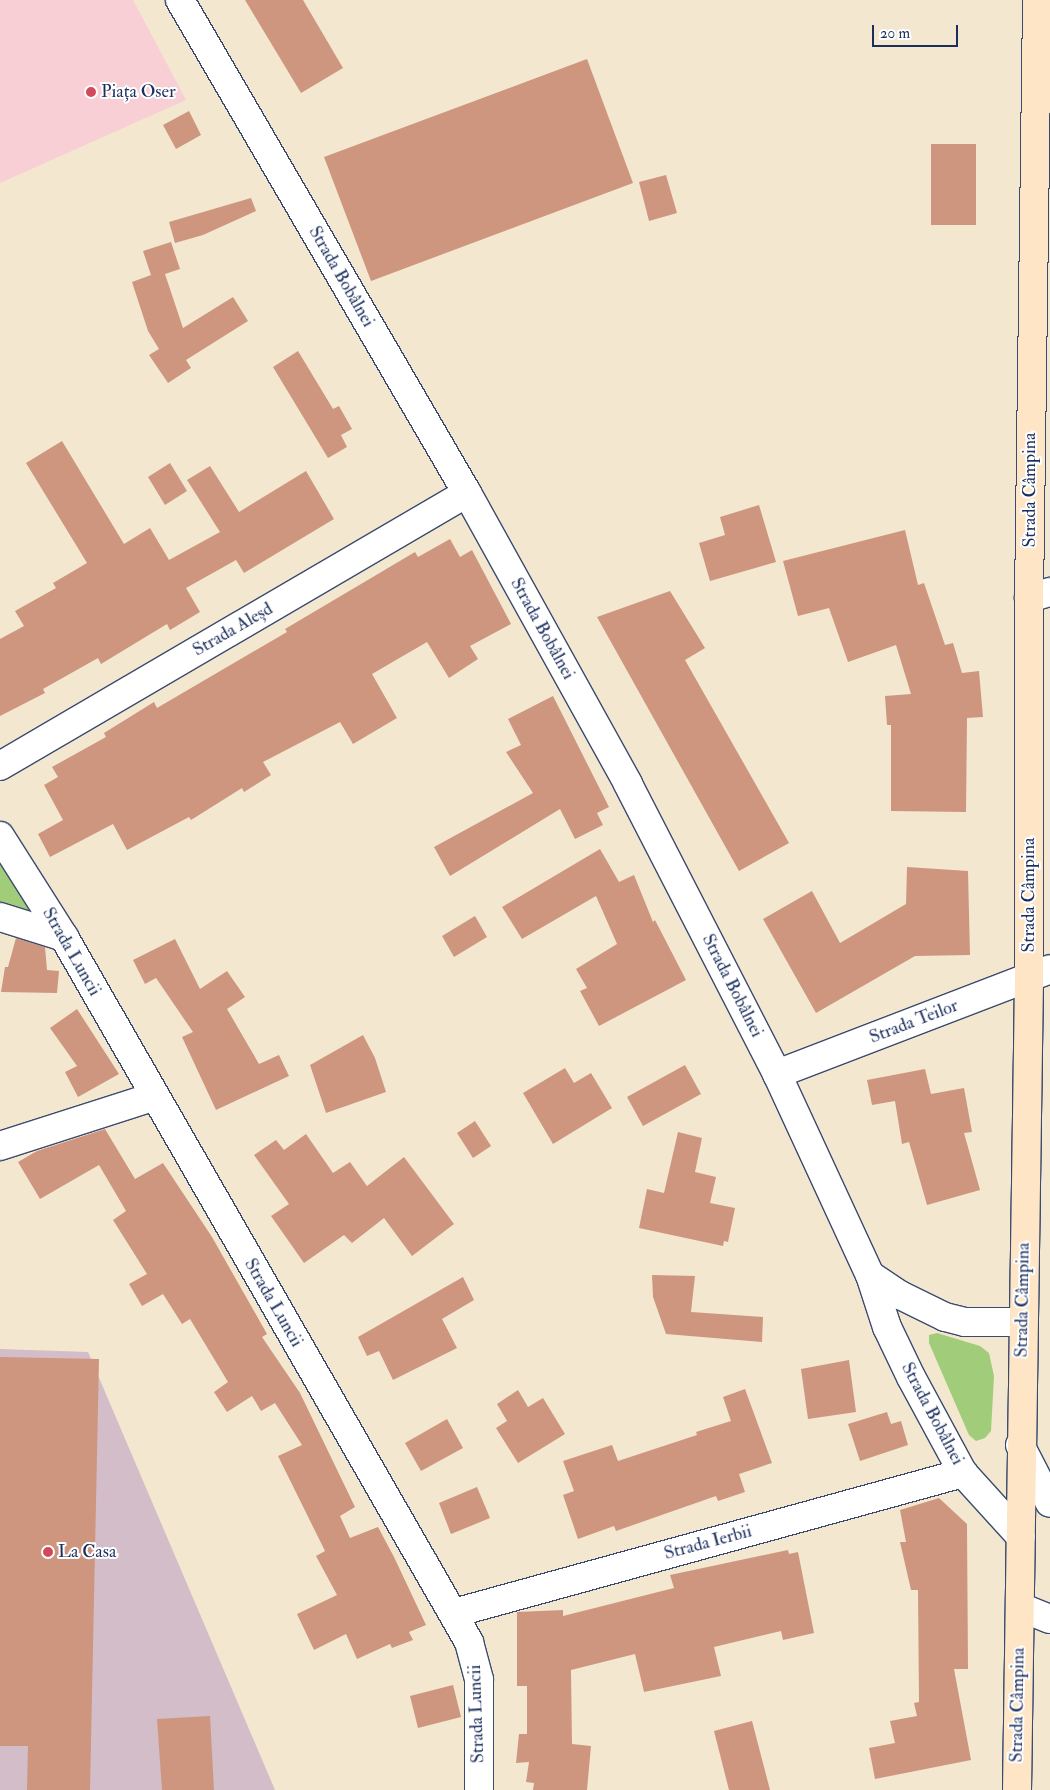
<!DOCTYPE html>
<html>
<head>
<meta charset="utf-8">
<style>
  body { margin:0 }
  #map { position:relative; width:1050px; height:1790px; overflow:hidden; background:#f3e7d0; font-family:"IM FELL Double Pica",serif }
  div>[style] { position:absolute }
  .built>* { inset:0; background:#f7cfd4 }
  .industrial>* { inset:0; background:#d2bdc8 }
  .green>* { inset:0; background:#a1cd7a }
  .building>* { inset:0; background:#ce967f }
  .roads { filter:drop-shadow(1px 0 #3b4b6f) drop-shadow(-1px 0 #3b4b6f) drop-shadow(0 1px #3b4b6f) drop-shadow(0 -1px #3b4b6f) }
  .minor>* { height:28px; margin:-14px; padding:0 14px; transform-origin:14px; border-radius:14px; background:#fff }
  .secondary>* { height:28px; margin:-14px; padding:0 14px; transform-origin:14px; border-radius:14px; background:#fde5c5 }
  .dots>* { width:14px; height:14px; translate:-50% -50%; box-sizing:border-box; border:2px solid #fff; border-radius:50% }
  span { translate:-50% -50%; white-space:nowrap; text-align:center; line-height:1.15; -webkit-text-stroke:4px #fff; paint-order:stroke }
  .poi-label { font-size:18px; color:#1b2f5e }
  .left { translate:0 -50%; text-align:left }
  .street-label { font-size:18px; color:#1b2f5e }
  .scale { position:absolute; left:872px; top:25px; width:86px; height:22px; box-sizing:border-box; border:2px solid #1b2f5e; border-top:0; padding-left:6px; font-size:15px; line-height:18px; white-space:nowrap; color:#1b2f5e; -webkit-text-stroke:4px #fff; paint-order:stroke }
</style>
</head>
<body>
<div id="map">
  <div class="built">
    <div style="clip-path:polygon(0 0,133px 0,186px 100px,0 183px)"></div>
  </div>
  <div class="industrial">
    <div style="clip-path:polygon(0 1349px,88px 1352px,275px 1790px,0 1790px)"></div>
  </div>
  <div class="green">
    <div style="clip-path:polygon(0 852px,43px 921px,0 907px)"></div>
    <div style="clip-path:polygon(937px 1333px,980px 1346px,989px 1353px,994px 1376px,991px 1431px,985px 1438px,976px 1441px,969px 1435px,929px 1343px,929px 1335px)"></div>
  </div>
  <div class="building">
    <div style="clip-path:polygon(245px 0,303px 0,343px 68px,301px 93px)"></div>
    <div style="clip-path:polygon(587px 59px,633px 183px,371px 281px,324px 157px)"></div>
    <div style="clip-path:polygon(189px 111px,201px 135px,176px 149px,163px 125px)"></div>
    <div style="clip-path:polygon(931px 144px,976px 144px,976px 225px,931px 225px)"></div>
    <div style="clip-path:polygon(666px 175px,677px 213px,649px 221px,639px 182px)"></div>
    <div style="clip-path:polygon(251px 198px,256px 211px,203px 235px,175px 243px,169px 222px)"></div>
    <div style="clip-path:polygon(171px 242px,180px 269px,165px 274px,183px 328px,233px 297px,248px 321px,186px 360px,191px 368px,168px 383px,149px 355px,159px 349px,148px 331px,132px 282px,151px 275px,143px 251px)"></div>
    <div style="clip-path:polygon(298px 351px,333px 409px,339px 406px,352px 429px,341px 435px,347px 447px,328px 458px,273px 367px)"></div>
    <div style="clip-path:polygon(62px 441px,124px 544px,150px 528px,169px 560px,220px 532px,187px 480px,210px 466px,239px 512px,306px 471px,334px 519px,244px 573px,236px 560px,186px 588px,200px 612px,170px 630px,167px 624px,101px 664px,98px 658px,43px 689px,45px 693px,0 716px,0 639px,24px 626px,15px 611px,56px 588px,53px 583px,87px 563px,26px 463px)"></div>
    <div style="clip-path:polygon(170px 463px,187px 491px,165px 505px,148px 477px)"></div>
    <div style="clip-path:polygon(759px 505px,776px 562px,710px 581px,699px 543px,725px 535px,720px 517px)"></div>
    <div style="clip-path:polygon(905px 530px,918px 585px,924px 583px,945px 645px,953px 643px,962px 673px,979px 671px,983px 717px,967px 718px,966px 812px,891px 811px,891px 725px,887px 725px,885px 696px,911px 694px,896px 645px,848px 662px,829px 608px,798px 616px,783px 561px)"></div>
    <div style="clip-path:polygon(450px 539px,460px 557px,472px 550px,511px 624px,470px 646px,478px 659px,449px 678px,427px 642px,372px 674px,397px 718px,353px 744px,340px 722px,263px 762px,271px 775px,244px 792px,242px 788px,191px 820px,189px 817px,127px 850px,113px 824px,50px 857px,38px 834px,63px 820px,44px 785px,58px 777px,52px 767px,106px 737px,104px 733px,154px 702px,157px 708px,287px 632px,285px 629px,415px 552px,418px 557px)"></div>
    <div style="clip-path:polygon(670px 591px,705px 648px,685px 660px,789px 843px,739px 871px,597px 617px)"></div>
    <div style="clip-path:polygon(553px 696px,609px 807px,597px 813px,603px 825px,575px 839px,560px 809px,450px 876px,434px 847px,533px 793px,506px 752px,521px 745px,508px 719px)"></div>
    <div style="clip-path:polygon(600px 849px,619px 882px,634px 875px,653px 922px,655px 920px,686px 980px,599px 1026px,580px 991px,587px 988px,576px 969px,617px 944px,596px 896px,522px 939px,502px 907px)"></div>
    <div style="clip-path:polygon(907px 867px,968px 871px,970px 955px,915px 956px,816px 1013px,763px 919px,812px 891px,840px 943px,906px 904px)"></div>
    <div style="clip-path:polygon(475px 916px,487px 937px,454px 957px,442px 936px)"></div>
    <div style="clip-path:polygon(16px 938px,45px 947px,47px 970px,59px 971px,57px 993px,1px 992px,5px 967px,8px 967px)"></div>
    <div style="clip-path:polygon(175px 939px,200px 989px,227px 971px,245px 997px,227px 1009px,259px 1064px,279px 1055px,289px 1076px,216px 1110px,182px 1037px,193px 1032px,156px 978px,145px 984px,133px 960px)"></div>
    <div style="clip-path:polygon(77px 1009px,119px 1074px,78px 1097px,65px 1072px,77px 1066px,50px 1028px)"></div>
    <div style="clip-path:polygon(363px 1035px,375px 1058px,386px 1092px,326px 1113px,310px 1065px)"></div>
    <div style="clip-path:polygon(685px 1065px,701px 1094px,643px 1126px,627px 1097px)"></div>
    <div style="clip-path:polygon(565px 1068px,574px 1083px,591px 1073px,612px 1108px,553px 1144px,523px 1093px)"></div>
    <div style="clip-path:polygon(925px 1069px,931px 1094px,964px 1088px,972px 1132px,964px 1133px,980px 1190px,927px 1205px,909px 1142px,902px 1144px,895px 1101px,872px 1105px,867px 1080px)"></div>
    <div style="clip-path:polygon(475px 1121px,491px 1146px,473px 1158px,457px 1133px)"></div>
    <div style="clip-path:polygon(105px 1129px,135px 1179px,163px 1163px,212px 1237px,267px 1334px,262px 1337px,300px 1393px,355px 1507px,340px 1516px,350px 1538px,378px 1527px,394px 1557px,426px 1625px,409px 1632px,413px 1640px,392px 1648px,390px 1644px,357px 1659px,346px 1634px,314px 1650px,297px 1614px,337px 1595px,316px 1556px,325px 1551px,278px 1456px,302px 1445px,275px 1403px,261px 1411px,252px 1396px,227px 1412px,214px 1392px,228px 1382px,190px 1319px,182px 1324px,163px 1294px,142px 1306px,129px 1284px,147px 1274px,113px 1220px,126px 1211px,99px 1165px,40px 1199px,18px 1162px,37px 1151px)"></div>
    <div style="clip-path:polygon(678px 1132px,702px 1138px,695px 1172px,716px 1177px,710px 1203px,735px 1208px,728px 1242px,724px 1241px,723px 1246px,639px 1228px,647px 1189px,664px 1193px)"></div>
    <div style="clip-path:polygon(306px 1134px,333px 1173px,350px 1162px,367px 1186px,404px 1157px,454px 1224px,412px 1256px,384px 1218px,352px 1243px,344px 1235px,304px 1263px,271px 1216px,289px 1204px,254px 1155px,276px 1140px,284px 1150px)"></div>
    <div style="clip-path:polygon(652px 1275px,695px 1276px,691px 1312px,763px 1317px,762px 1342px,666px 1334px,653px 1297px)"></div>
    <div style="clip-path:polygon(463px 1277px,474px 1300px,442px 1319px,457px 1348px,393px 1380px,379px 1351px,367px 1356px,358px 1337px)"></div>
    <div style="clip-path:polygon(0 1357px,99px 1359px,90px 1790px,27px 1790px,28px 1746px,0 1746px)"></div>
    <div style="clip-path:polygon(849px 1360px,856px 1412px,808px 1419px,801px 1369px)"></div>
    <div style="clip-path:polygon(745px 1389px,772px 1463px,739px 1474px,745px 1492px,718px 1501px,716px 1496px,616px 1531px,614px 1526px,578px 1539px,563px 1495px,574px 1491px,563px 1461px,612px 1445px,618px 1461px,697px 1435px,696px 1432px,731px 1421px,723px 1397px)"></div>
    <div style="clip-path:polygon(518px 1390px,528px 1407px,543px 1398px,565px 1434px,518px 1463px,496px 1428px,507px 1421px,497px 1404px)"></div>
    <div style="clip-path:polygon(887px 1412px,891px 1424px,901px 1421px,908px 1445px,860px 1461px,848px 1424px)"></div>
    <div style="clip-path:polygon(447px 1419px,463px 1448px,421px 1471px,405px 1443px)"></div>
    <div style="clip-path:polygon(477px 1487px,490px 1518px,451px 1534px,439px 1503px)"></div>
    <div style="clip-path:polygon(939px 1498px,967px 1524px,968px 1669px,954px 1669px,971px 1760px,875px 1779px,869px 1748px,895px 1743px,890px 1721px,917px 1716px,914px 1703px,919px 1702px,918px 1590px,911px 1590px,900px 1542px,906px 1542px,900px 1510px)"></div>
    <div style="clip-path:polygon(788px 1550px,789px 1554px,798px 1552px,814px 1633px,783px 1640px,781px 1631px,714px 1647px,721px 1676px,644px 1692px,635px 1654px,571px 1670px,572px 1744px,591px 1746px,587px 1790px,533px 1790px,534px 1783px,526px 1782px,529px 1762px,516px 1763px,519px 1734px,527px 1734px,527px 1686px,517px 1686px,517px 1612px,563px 1610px,563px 1616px,674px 1588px,670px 1575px)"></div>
    <div style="clip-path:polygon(453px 1685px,461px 1717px,418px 1728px,410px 1696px)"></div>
    <div style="clip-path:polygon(210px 1716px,214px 1790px,162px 1790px,157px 1719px)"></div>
    <div style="clip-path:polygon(752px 1721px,770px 1790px,729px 1790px,714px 1731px)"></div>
  </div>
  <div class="roads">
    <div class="minor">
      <div style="left:180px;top:0;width:570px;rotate:59.79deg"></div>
      <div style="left:467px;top:493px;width:333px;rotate:61deg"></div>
      <div style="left:628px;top:784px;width:326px;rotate:62.8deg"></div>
      <div style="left:777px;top:1074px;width:221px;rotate:65.2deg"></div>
      <div style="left:870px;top:1275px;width:55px;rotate:71.9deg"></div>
      <div style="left:887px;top:1327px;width:55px;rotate:64.4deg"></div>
      <div style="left:911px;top:1377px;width:109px;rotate:61.6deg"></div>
      <div style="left:963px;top:1473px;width:86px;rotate:47.8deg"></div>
      <div style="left:1029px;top:598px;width:22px;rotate:-16deg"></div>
      <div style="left:0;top:766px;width:541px;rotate:-30.31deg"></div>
      <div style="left:0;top:836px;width:120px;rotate:57.6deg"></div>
      <div style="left:64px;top:937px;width:813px;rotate:60.12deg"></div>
      <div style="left:469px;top:1642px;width:39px;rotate:75deg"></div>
      <div style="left:479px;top:1680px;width:110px;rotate:90deg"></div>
      <div style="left:0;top:917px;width:67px;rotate:17.4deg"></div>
      <div style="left:777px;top:1074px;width:292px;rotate:-21deg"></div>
      <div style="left:0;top:1146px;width:161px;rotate:-17.8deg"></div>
      <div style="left:870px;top:1275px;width:36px;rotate:34deg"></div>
      <div style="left:900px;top:1295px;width:50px;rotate:26.1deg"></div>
      <div style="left:945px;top:1317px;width:21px;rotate:14deg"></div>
      <div style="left:965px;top:1322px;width:58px"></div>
      <div style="left:1020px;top:1445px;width:65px;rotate:62.7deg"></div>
      <div style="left:1020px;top:1607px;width:32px;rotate:22deg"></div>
      <div style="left:454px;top:1613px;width:528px;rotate:-15.38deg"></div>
    </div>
    <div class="secondary">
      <div style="left:1017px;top:1790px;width:813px;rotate:-89.15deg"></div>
      <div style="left:1029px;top:977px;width:379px;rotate:-90deg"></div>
      <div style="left:1029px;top:598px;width:598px;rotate:-89.23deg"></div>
    </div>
  </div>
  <div class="dots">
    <div style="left:91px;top:92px;background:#d1495b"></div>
    <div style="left:48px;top:1552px;background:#d1495b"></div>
  </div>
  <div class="poi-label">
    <span class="left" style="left:101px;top:92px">Piața Oser</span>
    <span class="left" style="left:58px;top:1552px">La Casa</span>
  </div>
  <div class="street-label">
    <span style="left:341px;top:277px;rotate:60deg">Strada Bobâlnei</span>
    <span style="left:1030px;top:490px;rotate:-90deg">Strada Câmpina</span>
    <span style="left:542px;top:629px;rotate:61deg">Strada Bobâlnei</span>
    <span style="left:233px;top:630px;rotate:-30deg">Strada Aleșd</span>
    <span style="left:1029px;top:895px;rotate:-90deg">Strada Câmpina</span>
    <span style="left:71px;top:952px;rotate:60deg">Strada Luncii</span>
    <span style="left:732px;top:986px;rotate:63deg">Strada Bobâlnei</span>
    <span style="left:914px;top:1022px;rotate:-21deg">Strada Teilor</span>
    <span style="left:1023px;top:1300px;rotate:-89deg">Strada Câmpina</span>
    <span style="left:273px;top:1303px;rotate:60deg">Strada Luncii</span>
    <span style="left:932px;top:1414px;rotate:62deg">Strada Bobâlnei</span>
    <span style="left:708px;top:1543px;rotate:-15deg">Strada Ierbii</span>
    <span style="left:1018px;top:1705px;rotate:-89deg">Strada Câmpina</span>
    <span style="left:477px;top:1714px;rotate:-92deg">Strada Luncii</span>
  </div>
  <div class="scale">20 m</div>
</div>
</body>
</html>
